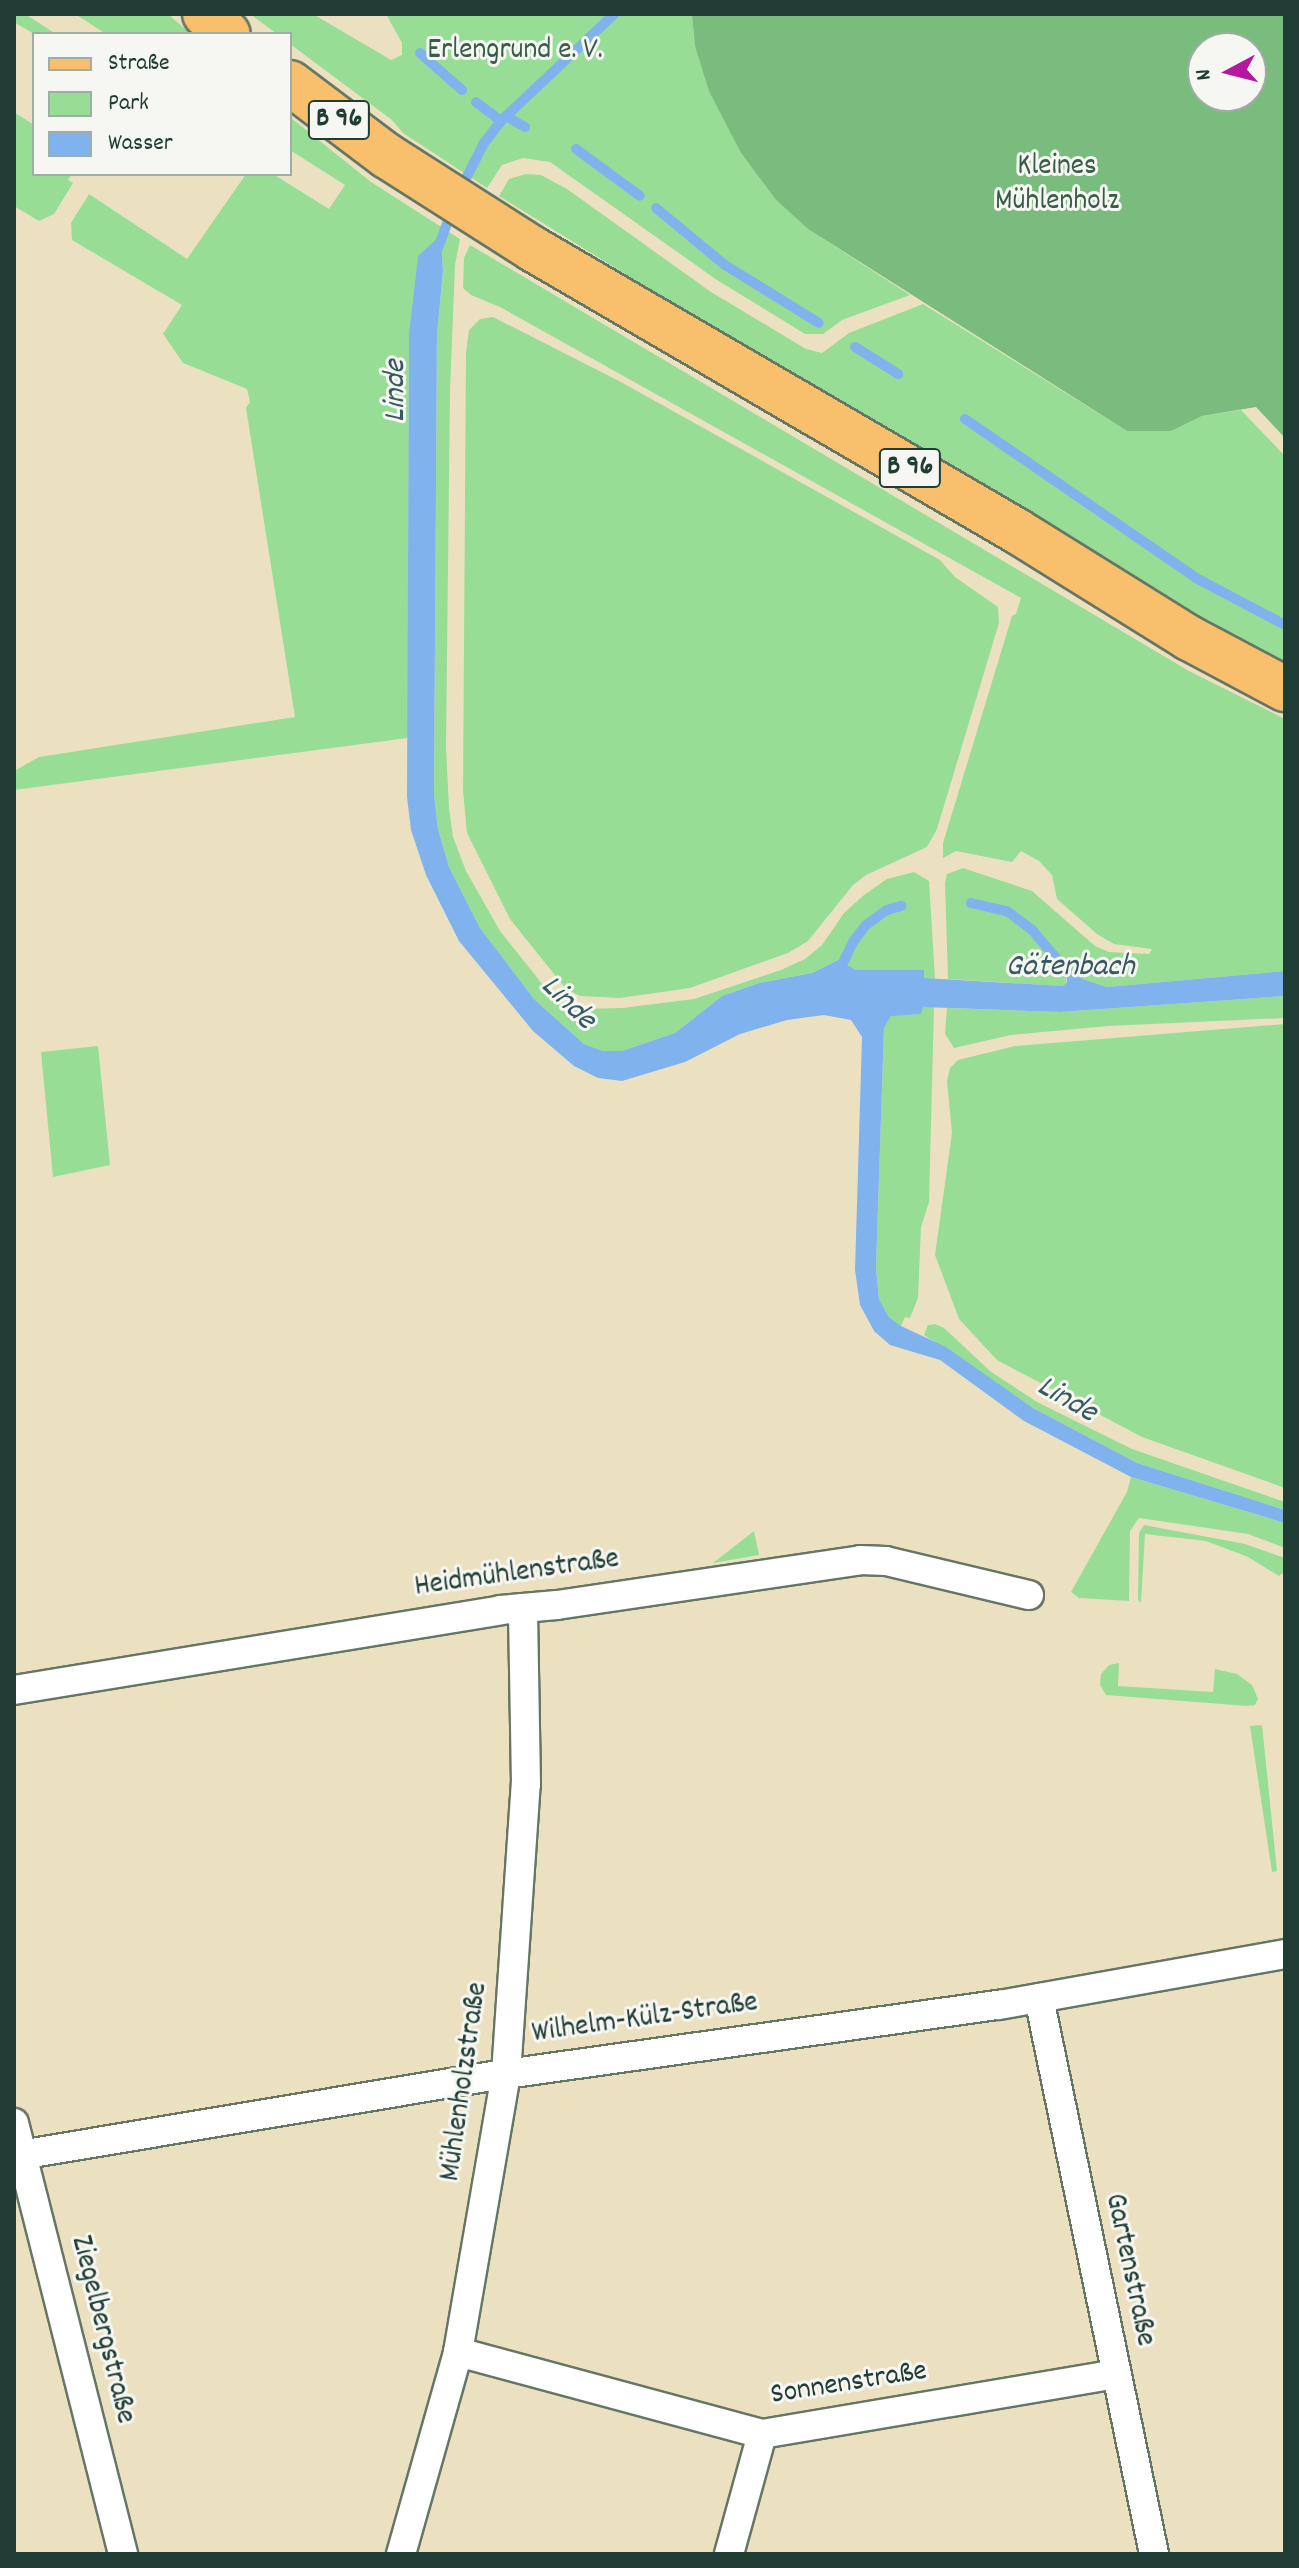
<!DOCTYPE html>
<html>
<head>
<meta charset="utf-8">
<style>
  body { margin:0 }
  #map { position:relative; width:1299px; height:2568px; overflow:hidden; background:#ebe1c1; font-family:Dekko,sans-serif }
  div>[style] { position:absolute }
  .green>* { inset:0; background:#98dd95 }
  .forest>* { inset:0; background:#7abc7e }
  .water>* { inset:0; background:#80b3ed }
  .stream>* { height:10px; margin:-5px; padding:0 5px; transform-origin:5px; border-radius:5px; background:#80b3ed }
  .roads { filter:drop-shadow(2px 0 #667665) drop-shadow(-2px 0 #667665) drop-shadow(0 2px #667665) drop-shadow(0 -2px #667665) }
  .minor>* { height:28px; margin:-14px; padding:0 14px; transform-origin:14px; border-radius:14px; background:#fff }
  .primary>* { height:44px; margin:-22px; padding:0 22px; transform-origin:22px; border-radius:22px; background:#f8bf6c }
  span { translate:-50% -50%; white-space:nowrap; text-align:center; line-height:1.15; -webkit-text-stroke:6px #f6f6f2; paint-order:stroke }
  .shield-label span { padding:2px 6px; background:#f6f6f2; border:2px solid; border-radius:6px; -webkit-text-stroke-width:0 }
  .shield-label { font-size:28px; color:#1f3d34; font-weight:700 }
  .park-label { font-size:30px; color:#375d47 }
  .street-label { font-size:30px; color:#1f3d34 }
  .water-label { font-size:32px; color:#375a62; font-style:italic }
  .frame { position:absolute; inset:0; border:16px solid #1f3d34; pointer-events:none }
  .legend { position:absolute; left:32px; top:32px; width:260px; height:144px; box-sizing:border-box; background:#f6f6f2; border:2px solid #a0aca6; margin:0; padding:10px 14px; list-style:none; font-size:24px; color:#1f3d34 }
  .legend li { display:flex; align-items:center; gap:16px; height:40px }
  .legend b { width:40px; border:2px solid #a0aca6 }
  .north { position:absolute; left:1187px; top:32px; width:80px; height:80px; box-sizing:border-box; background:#f6f6f2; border:2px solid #a0aca6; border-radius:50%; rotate:263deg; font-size:22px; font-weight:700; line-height:32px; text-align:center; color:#1f3d34 }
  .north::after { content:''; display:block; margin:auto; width:28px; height:36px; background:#b5179e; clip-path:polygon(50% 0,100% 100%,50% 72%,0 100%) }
</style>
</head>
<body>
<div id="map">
  <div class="green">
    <div style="clip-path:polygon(14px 14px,25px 14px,56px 34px,34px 34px,14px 22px)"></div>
    <div style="clip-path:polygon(75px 14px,168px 14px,191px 34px,106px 34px)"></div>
    <div style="clip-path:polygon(250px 14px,313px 14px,391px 60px,402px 55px,402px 43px,386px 14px,692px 14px,695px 46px,741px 153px,776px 200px,808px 229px,910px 295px,842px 320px,823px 334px,805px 334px,717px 280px,550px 162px,523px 158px,502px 165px,487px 188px,403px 133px,392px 120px,290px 44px,290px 34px,277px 34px)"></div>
    <div style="clip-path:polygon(14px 112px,34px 125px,34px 174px,72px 174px,68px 180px,73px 183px,54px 214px,39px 221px,14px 206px)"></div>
    <div style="clip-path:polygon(290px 117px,371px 182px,460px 239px,455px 265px,450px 391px,446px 747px,449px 808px,453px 837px,466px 871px,500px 931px,543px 985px,561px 1001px,580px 1009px,622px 1008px,694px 999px,781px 970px,805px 959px,822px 945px,844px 913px,864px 895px,887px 879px,914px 872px,929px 881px,935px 979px,924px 978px,924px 970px,856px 970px,838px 960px,812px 973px,759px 983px,722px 996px,675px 1033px,622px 1051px,603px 1051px,584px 1044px,535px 1000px,480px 928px,449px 867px,438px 829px,434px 794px,437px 335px,443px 271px,441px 236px,418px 257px,409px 332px,408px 738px,14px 790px,14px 771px,39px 757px,295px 717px,246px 408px,250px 402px,247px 389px,183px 363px,163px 334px,182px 305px,72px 240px,71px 223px,89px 194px,187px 259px,246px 174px,273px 174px,329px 209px,345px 185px,290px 150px)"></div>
    <div style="clip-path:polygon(526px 174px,541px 175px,567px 189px,711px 292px,806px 349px,822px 353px,849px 333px,923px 304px,1127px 431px,1171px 431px,1202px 416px,1241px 410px,1285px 456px,1285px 664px,1204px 621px,1019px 505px,664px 298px,499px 196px,509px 179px)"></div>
    <div style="clip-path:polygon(470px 245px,1189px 671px,1285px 719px,1285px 971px,1107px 987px,1065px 974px,1067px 984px,1063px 986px,948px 979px,945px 883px,947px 874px,963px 868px,1032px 891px,1095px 946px,1109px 952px,1149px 954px,1152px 949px,1114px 944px,1097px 934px,1057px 899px,1052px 875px,1039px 861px,1021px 851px,1012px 862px,956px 851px,943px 858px,943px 843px,1012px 616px,1016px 614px,1021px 598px,500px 307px,471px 295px,463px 288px,464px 258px)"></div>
    <div style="clip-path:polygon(493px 317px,619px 381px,940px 560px,955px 577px,998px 607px,999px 623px,937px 829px,927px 847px,866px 875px,853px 885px,808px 941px,788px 953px,690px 988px,620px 998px,580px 996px,566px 989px,510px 919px,467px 833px,463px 791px,466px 353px,469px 330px,480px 319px)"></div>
    <div style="clip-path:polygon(1285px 996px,1285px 1018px,1108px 1026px,1011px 1035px,954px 1048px,945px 1034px,947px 1008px,1060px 1012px)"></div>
    <div style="clip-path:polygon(922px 1006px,934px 1007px,929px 1202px,921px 1227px,918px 1298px,910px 1318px,905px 1317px,901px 1326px,889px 1317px,879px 1299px,876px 1268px,884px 1028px,891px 1015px,921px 1014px)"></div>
    <div style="clip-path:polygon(1285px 1024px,1285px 1488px,1142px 1437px,997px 1360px,959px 1319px,935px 1255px,952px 1133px,947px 1081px,950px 1068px,958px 1060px,1015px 1046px)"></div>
    <div style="clip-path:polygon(98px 1046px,110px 1165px,53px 1177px,41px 1052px)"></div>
    <div style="clip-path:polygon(935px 1324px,944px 1328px,990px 1371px,1037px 1402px,1132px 1449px,1285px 1502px,1285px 1510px,1137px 1463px,1033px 1408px,924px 1335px,928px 1325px)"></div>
    <div style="clip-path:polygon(1131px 1477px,1285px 1523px,1285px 1548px,1248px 1534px,1139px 1518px,1130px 1531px,1129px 1601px,1079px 1598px,1071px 1592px,1127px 1492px)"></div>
    <div style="clip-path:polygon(1144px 1525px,1245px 1544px,1285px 1558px,1285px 1571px,1279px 1576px,1248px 1557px,1206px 1541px,1145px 1534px,1141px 1603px,1138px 1600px,1139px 1533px)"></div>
    <div style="clip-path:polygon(754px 1531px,759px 1555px,713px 1563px)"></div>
    <div style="clip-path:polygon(1119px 1663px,1118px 1686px,1213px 1692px,1215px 1669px,1237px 1674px,1252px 1685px,1258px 1699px,1255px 1705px,1247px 1706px,1106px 1695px,1100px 1685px,1101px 1674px,1109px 1665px)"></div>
    <div style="clip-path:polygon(1262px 1725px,1277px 1871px,1272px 1872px,1250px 1726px)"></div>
  </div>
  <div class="forest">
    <div style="clip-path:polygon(evenodd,1285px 14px,1285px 438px,1256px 407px,1202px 416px,1171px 431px,1127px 431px,808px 229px,776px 200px,741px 153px,709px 91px,695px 46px,692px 15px,1285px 14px,1203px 48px,1251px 48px,1251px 96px,1203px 96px,1203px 48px)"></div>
  </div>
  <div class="water">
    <div style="clip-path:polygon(441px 235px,443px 271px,437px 335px,434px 794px,438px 829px,449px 867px,480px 928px,535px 1000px,584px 1044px,603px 1051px,622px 1051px,675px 1033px,722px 996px,759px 983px,812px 973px,838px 960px,856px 970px,924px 970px,924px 978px,1063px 986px,1067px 983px,1066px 970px,1072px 969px,1082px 979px,1107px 987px,1285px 971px,1285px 996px,1060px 1012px,923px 1007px,921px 1014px,891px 1016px,884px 1028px,876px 1268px,879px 1299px,889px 1317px,901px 1326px,946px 1347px,1033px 1408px,1137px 1463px,1285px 1510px,1285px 1523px,1131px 1477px,1024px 1421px,940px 1360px,890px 1345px,874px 1331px,860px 1305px,855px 1270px,862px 1037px,851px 1020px,824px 1015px,787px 1020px,740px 1034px,685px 1062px,622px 1081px,598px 1078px,574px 1066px,533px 1031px,459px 941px,426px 875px,411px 830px,407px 797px,409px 332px,418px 256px)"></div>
  </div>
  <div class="stream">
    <div style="left:420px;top:53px;width:56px;rotate:41.4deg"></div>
    <div style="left:476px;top:102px;width:31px;rotate:37deg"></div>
    <div style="left:506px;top:116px;width:22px;rotate:30deg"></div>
    <div style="left:576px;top:149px;width:79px;rotate:36.3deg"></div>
    <div style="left:459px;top:192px;width:55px;rotate:-63deg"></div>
    <div style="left:484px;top:143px;width:28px;rotate:-52deg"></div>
    <div style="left:501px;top:121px;width:156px;rotate:-43.4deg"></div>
    <div style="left:656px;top:208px;width:89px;rotate:39.6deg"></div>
    <div style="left:725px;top:265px;width:110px;rotate:31.7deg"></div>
    <div style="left:438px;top:248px;width:40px;rotate:-69.8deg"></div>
    <div style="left:855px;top:347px;width:51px;rotate:32.1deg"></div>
    <div style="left:965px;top:419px;width:280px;rotate:34.5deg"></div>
    <div style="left:1196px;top:578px;width:101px;rotate:27.8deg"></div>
    <div style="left:971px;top:903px;width:37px;rotate:13deg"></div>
    <div style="left:1007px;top:911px;width:31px;rotate:37deg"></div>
    <div style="left:1032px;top:930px;width:66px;rotate:49.3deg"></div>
    <div style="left:838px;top:973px;width:34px;rotate:-64deg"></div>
    <div style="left:853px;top:942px;width:21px;rotate:-53deg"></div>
    <div style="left:866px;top:925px;width:26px;rotate:-36deg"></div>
    <div style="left:887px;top:910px;width:15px;rotate:-16deg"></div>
  </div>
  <div class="roads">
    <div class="minor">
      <div style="left:14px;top:1690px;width:493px;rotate:-9.3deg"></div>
      <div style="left:500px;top:1610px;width:57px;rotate:-5deg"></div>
      <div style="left:557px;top:1605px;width:306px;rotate:-8.4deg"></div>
      <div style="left:860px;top:1560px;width:26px;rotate:2deg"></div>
      <div style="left:886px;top:1561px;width:147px;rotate:13.4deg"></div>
      <div style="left:1039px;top:1998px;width:568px;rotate:78.31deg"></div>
      <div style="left:14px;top:2123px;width:445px;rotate:75.8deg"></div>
      <div style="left:14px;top:2156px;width:499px;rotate:-9.5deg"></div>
      <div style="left:506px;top:2074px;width:498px;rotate:-8deg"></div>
      <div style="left:999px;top:2005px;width:291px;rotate:-10.1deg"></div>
      <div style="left:458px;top:2352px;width:315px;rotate:15.1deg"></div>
      <div style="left:762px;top:2434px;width:358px;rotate:-9.6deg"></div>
      <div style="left:401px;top:2554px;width:210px;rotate:-74.2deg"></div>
      <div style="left:458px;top:2352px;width:282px;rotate:-80.2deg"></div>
      <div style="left:506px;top:2074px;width:291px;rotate:-86.1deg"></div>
      <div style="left:526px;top:1784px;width:176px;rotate:-91deg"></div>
      <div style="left:729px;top:2554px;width:124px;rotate:-74.6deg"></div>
    </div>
    <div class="primary">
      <div style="left:205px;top:14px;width:30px;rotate:41deg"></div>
      <div style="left:290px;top:83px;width:121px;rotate:37deg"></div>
      <div style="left:387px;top:156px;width:173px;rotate:32.5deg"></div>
      <div style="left:533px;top:249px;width:560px;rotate:30.23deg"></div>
      <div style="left:1017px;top:531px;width:203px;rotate:31.9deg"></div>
      <div style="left:1189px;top:638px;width:109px;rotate:28deg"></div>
    </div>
  </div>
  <div class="shield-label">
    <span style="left:339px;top:120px">B 96</span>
    <span style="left:910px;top:468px">B 96</span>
  </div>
  <div class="park-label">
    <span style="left:515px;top:52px">Erlengrund e. V.</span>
    <span style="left:1057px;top:185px">Kleines<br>Mühlenholz</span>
  </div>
  <div class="street-label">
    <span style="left:517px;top:1575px;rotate:-8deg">Heidmühlenstraße</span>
    <span style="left:645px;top:2020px;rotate:-8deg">Wilhelm-Külz-Straße</span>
    <span style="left:466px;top:2082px;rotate:-82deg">Mühlenholzstraße</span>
    <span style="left:1128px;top:2270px;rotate:78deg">Gartenstraße</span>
    <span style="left:101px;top:2330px;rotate:76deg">Ziegelbergstraße</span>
    <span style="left:849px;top:2385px;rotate:-9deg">Sonnenstraße</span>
  </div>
  <div class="water-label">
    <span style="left:397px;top:391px;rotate:-90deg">Linde</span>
    <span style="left:1070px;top:968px">Gätenbach</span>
    <span style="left:567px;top:1004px;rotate:44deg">Linde</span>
    <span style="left:1066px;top:1401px;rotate:30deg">Linde</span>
  </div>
  <div class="frame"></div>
  <ul class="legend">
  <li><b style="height:10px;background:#f8bf6c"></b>Straße</li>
  <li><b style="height:22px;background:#98dd95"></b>Park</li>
  <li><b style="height:22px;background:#80b3ed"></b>Wasser</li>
  </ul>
  <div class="north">N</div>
</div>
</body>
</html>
